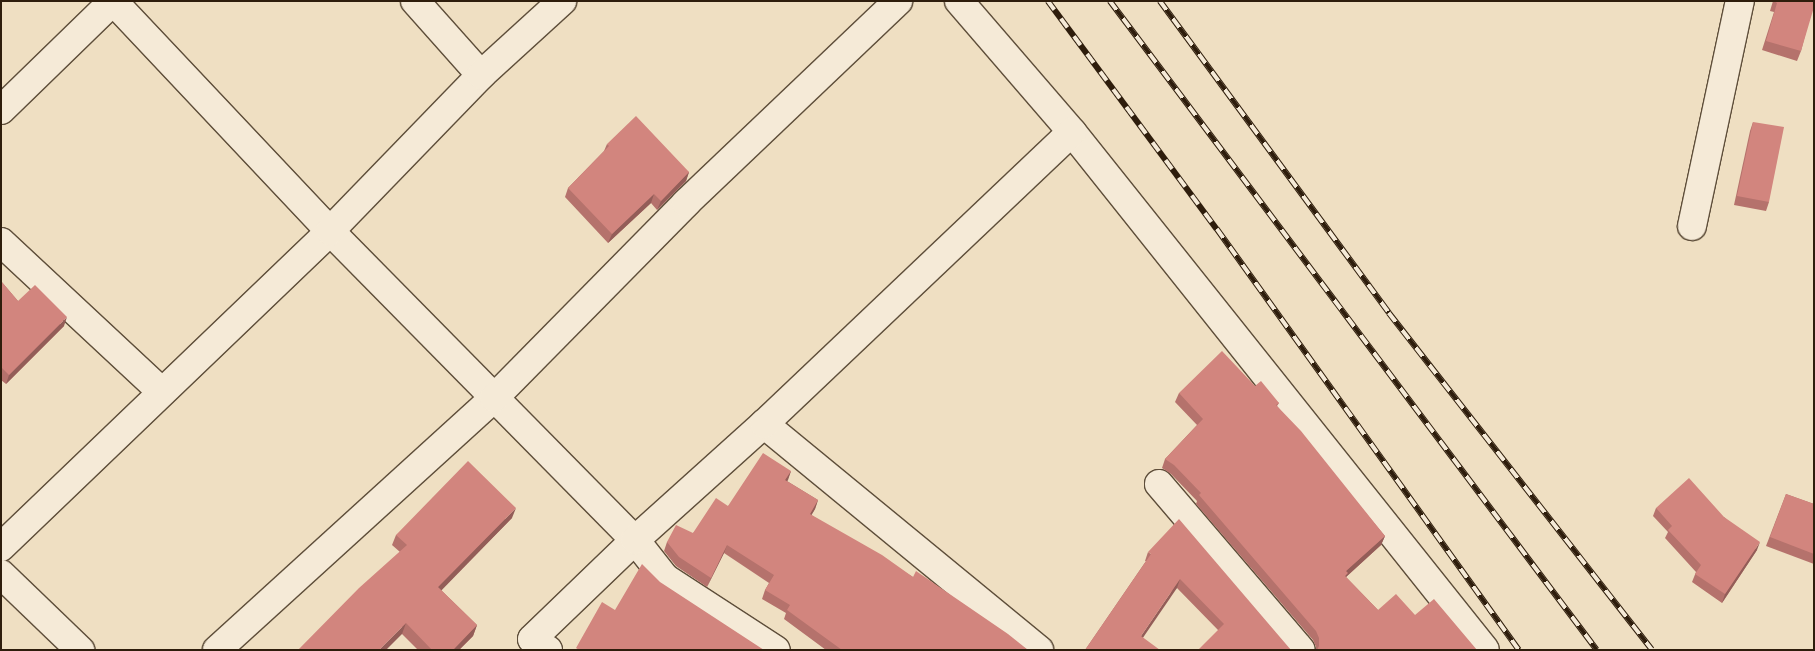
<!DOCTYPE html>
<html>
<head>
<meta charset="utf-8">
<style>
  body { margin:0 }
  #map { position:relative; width:1815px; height:651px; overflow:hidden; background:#efdfc2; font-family:Alegreya,serif }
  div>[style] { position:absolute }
  .roads { filter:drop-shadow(1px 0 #5e4e3a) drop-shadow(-1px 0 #5e4e3a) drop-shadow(0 1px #5e4e3a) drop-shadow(0 -1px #5e4e3a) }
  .minor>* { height:28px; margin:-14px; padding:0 14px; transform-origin:14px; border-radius:14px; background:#f5ead7 }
  .rail>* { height:5.5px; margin-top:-2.75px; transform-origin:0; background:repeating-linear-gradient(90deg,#f5ead7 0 11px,#2e1d0c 0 22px); box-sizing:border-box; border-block:1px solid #2e1d0c }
  .wall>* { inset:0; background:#b5726c }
  .shaded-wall>* { inset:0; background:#935d58 }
  .building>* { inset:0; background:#d2857e }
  span { translate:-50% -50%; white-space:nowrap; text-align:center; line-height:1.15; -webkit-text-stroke:4px #f5ead7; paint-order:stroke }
  .frame { position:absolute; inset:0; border:2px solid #2e1d0c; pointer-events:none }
</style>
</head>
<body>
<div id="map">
  <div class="roads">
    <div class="minor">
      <div style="left:113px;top:1px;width:316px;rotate:46.7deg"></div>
      <div style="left:330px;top:231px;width:434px;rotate:45.4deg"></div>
      <div style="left:635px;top:540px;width:48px;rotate:51.7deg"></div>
      <div style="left:665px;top:578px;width:132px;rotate:33deg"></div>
      <div style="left:415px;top:1px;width:99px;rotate:48.3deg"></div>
      <div style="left:959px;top:1px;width:173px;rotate:49.2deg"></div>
      <div style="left:1072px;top:132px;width:662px;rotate:51.43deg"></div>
      <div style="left:1px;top:110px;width:156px;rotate:-44.2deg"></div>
      <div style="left:1692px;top:226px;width:230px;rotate:-78deg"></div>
      <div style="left:1px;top:242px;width:220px;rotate:43deg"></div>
      <div style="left:764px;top:424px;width:356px;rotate:39.4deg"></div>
      <div style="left:1159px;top:484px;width:218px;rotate:49.5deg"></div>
      <div style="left:1px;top:547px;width:456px;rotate:-43.8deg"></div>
      <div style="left:330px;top:231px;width:217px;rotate:-45.9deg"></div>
      <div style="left:481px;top:75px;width:110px;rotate:-42.4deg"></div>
      <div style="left:1px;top:574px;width:110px;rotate:43.9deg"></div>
      <div style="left:217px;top:650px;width:374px;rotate:-42.3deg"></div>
      <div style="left:494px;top:398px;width:274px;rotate:-45.4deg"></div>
      <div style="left:686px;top:203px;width:293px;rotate:-43.6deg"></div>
      <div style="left:548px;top:650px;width:19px;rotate:-145deg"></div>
      <div style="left:532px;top:639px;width:143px;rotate:-43.9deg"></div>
      <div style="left:635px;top:540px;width:173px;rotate:-42deg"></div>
      <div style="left:764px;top:424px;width:424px;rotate:-43.5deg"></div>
    </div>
  </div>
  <div class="rail">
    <div style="left:1048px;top:1px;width:284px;rotate:53.5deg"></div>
    <div style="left:1217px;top:229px;width:518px;rotate:54.35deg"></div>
    <div style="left:1110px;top:1px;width:811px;rotate:53.12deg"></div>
    <div style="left:1160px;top:1px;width:387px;rotate:53.7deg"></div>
    <div style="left:1389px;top:313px;width:427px;rotate:52deg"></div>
  </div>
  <div class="wall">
    <div style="clip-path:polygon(1773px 1px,1814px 1px,1801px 51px,1797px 61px,1762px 50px,1774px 12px,1770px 11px)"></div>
    <div style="clip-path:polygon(1753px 122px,1769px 202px,1766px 211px,1734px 205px,1750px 131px)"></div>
    <div style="clip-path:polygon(607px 144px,689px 172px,686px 181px,657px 210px,651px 203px,608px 243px,565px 197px,568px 188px,604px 151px)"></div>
    <div style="clip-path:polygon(1px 281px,18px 301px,64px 326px,6px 384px,1px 380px)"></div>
    <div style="clip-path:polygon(1255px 386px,1279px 403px,1277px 406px,1385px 536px,1381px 545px,1346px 577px,1378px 610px,1415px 615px,1477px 650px,1316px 650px,1316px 647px,1313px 640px,1196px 504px,1197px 501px,1171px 474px,1162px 468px,1165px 459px,1197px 425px,1175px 402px,1179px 393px)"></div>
    <div style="clip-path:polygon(791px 471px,787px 481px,818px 500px,815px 509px,811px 515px,913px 577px,1028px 650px,826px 650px,784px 619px,786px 613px,762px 599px,765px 590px,769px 583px,724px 553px,707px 587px,676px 566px,664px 551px,667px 542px,693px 533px,728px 506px)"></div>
    <div style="clip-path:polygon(1786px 494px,1814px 504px,1814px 564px,1766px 546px)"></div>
    <div style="clip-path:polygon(1656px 508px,1724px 517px,1757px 550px,1722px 603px,1692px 582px,1696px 572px,1665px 538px,1668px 532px,1653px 516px)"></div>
    <div style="clip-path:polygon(512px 518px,441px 590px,477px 625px,473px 636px,459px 650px,418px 650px,402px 634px,400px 552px,392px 545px,396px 535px)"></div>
    <div style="clip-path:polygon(1148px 552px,1291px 650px,1218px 630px,1177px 588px,1085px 650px,1146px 561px,1145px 561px)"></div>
  </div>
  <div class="shaded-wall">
    <div style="clip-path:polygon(689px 172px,686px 181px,657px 210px,661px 201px)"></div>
    <div style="clip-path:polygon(654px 194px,651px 203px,608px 243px,612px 234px)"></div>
    <div style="clip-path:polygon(67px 317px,64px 326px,6px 384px,9px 375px)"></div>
    <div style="clip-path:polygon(791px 471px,788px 480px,782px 489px,785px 480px)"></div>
    <div style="clip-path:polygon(818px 500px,815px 509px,807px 523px,810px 514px)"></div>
    <div style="clip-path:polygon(516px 508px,512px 518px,435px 597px,438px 587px)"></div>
    <div style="clip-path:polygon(1385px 536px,1381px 545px,1346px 577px,1345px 582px,1346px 571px)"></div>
    <div style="clip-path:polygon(1760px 542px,1757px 550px,1722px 603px,1725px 594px)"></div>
    <div style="clip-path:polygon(727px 545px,724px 553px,707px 587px,711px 578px)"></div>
    <div style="clip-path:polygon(1180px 579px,1177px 588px,1138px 645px,1141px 636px)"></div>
    <div style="clip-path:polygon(406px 623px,402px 634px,386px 650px,379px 650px)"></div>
    <div style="clip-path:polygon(477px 625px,473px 636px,459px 650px,453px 650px)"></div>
  </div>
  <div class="building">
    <div style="clip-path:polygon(1814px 1px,1814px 7px,1801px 51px,1766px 41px,1777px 3px,1774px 1px)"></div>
    <div style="clip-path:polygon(636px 116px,689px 172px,661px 201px,654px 194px,612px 234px,568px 188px,609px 146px,607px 144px)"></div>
    <div style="clip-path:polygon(1753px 122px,1784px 127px,1769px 202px,1737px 196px)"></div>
    <div style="clip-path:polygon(1px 281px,18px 301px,35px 285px,67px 317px,9px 375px,1px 367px)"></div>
    <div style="clip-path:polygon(1222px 351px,1255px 386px,1261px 381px,1279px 403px,1276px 405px,1301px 431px,1385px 536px,1346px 571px,1348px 573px,1345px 576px,1378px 610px,1396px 594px,1415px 615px,1434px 599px,1477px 650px,1317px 650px,1319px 646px,1319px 638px,1316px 631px,1199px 495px,1201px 493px,1174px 465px,1165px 459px,1203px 419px,1179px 393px)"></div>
    <div style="clip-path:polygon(763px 453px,791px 471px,785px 480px,818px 500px,810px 514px,882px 555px,913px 577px,916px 571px,1008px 634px,1028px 650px,842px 650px,787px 610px,790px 605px,765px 590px,774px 575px,727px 545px,711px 578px,679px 557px,667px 542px,676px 525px,693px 533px,716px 498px,728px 506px)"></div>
    <div style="clip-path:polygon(468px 461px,516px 508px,438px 587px,477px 625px,453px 650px,432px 650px,406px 623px,379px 650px,298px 650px,359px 588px,407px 545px,396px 535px)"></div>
    <div style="clip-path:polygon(1689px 478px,1724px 517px,1760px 542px,1725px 594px,1695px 574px,1701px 565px,1668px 530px,1672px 526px,1656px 508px)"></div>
    <div style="clip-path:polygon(1786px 494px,1814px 504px,1814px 554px,1770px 537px)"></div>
    <div style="clip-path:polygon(1179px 519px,1291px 650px,1198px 650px,1224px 624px,1180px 579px,1141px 636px,1160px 650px,1085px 650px,1151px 554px,1148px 552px)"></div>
    <div style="clip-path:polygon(642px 564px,660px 582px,764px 650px,579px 650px,576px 648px,602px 602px,615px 610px)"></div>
  </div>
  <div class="frame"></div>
</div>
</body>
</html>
